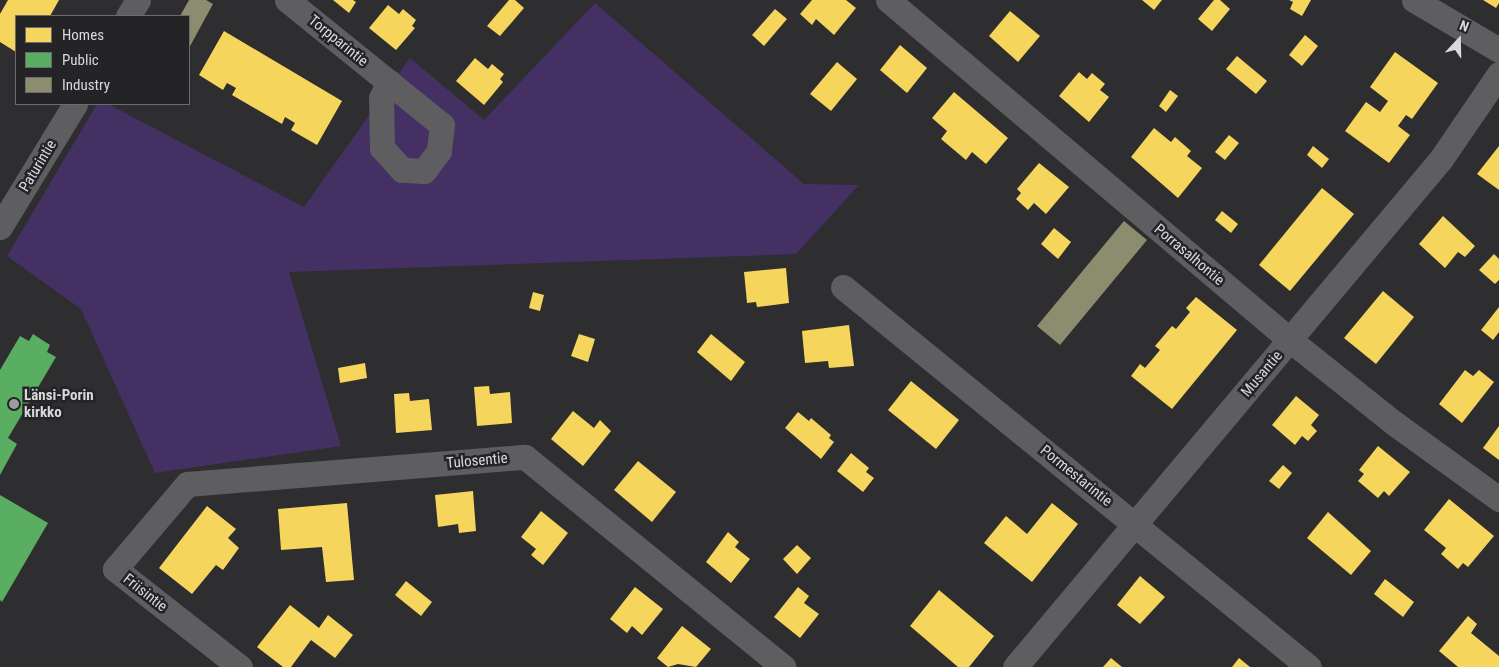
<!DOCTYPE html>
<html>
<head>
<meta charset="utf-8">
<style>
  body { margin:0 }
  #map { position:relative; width:1499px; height:667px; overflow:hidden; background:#2e2d2f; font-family:"Roboto Condensed",sans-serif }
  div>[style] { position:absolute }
  .green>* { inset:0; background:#453064 }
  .homes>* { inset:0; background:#f6d55c }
  .public>* { inset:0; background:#5aae61 }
  .industry>* { inset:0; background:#8c8c6e }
  .minor>* { height:25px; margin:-12.5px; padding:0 12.5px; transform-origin:12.5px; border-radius:12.5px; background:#5e5e60 }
  .dots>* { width:14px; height:14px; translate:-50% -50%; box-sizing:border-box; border:2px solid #242326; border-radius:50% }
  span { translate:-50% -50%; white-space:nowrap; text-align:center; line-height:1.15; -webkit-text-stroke:5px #242326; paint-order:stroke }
  .street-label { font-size:15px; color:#d9d9db }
  .poi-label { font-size:15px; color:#d9d9db; font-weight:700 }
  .left { translate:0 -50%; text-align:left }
  .legend { position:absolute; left:15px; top:15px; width:175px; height:90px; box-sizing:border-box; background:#242326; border:1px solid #6c6c6e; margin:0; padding:6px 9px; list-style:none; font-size:15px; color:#d9d9db }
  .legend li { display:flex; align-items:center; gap:10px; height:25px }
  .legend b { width:25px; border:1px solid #6c6c6e }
  .north { position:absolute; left:1434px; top:15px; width:50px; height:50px; -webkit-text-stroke:4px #242326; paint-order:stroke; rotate:21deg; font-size:14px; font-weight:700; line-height:20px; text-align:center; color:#d9d9db }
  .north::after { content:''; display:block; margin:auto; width:18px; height:22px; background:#d9d9db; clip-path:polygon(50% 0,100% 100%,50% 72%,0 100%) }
</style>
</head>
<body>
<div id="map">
  <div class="green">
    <div style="clip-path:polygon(595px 3px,804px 184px,859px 185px,796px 254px,289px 272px,341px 446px,155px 473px,81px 309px,7px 256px,97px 104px,108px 104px,304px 207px,410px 58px,484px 120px)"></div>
  </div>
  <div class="homes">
    <div style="clip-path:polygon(8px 0,59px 0,50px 16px,16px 16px,16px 52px,0 42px,0 14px)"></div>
    <div style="clip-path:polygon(333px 0,353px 0,356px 2px,349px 13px)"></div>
    <div style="clip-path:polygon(509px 0,515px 0,524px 8px,500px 36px,487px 26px)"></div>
    <div style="clip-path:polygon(812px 0,846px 0,856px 8px,834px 35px,816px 19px,812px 25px,800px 14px)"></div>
    <div style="clip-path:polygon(1142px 0,1162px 0,1154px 10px)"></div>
    <div style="clip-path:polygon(1214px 0,1220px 0,1230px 9px,1212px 31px,1198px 19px)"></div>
    <div style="clip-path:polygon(1289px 0,1311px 0,1302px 16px,1290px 9px,1293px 2px)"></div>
    <div style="clip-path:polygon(1483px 0,1499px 0,1499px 3px,1496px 8px)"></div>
    <div style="clip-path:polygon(388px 5px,399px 14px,403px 9px,416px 20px,412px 26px,415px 28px,396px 50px,369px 28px)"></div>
    <div style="clip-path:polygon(775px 9px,787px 19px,764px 46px,752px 35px)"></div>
    <div style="clip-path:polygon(1010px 11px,1040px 36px,1018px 62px,989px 36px)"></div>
    <div style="clip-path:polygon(224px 31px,342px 101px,317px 145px,291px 130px,295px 123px,285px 117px,282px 124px,232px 95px,236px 88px,227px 83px,223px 90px,199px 75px)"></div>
    <div style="clip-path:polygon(1305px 35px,1318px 46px,1302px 66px,1289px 55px)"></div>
    <div style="clip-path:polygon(900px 45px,927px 68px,907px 93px,880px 70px)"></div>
    <div style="clip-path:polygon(1395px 52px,1438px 83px,1412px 119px,1406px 115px,1398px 126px,1410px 135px,1389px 163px,1345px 131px,1366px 102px,1380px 112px,1388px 101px,1370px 87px)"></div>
    <div style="clip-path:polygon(1237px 56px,1267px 81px,1256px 94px,1226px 69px)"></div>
    <div style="clip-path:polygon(475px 58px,488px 69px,492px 64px,504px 74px,500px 79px,503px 82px,484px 105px,456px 81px)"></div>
    <div style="clip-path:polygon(837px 62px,857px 79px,831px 111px,810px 94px)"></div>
    <div style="clip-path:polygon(1079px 72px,1087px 79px,1092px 73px,1105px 84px,1100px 90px,1109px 97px,1089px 122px,1059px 96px)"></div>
    <div style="clip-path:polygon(1170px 90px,1178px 96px,1166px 112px,1159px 106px)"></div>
    <div style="clip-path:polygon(954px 92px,1008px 138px,986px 164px,972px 152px,966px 160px,941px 139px,947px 131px,932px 118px)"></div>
    <div style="clip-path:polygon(1154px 128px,1171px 142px,1175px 137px,1191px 151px,1187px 156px,1202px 168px,1178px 198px,1131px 157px)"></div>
    <div style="clip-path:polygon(1229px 135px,1239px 143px,1225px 160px,1215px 152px)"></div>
    <div style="clip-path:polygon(1313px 146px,1329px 159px,1322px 168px,1307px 155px)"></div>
    <div style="clip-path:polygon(1499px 146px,1499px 190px,1477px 174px)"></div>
    <div style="clip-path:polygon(1039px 163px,1069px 187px,1046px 214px,1034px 203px,1028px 210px,1016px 199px,1021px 193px,1017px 189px)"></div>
    <div style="clip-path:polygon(1322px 188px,1354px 214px,1290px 291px,1259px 265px)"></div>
    <div style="clip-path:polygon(1222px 211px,1238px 224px,1231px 233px,1215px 220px)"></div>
    <div style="clip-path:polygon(1443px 216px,1475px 246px,1465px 257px,1458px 252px,1445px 268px,1419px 244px)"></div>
    <div style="clip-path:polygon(1054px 228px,1071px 242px,1058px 259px,1041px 244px)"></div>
    <div style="clip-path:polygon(1494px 254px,1499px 259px,1499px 280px,1495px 284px,1479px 270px)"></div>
    <div style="clip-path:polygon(786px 268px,789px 303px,757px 307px,756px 302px,747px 303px,744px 272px)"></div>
    <div style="clip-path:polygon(1383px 291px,1414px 317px,1376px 364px,1344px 338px)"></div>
    <div style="clip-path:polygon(533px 292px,544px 295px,540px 311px,529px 308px)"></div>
    <div style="clip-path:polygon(1196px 297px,1237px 330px,1172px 409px,1131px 376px,1140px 364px,1145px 368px,1160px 350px,1155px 346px,1172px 326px,1176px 329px,1190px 312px,1186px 308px)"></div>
    <div style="clip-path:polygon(1499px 307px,1499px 332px,1493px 340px,1481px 330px)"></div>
    <div style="clip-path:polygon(849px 325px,854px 366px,829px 368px,828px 361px,805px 363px,802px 331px)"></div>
    <div style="clip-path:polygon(579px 334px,595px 339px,588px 362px,571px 356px)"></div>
    <div style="clip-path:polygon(711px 334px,745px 362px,731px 381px,697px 352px)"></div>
    <div style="clip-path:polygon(365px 363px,367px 378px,340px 383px,338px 368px)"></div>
    <div style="clip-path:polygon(1465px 370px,1473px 376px,1479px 370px,1494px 382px,1462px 423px,1439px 404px)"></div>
    <div style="clip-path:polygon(911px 381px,959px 420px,936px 449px,888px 410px)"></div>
    <div style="clip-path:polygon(489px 386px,490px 394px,510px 392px,512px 423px,477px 426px,474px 387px)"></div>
    <div style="clip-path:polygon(409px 393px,410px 401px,429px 399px,432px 430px,396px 433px,394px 394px)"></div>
    <div style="clip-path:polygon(1296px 396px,1319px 415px,1311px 425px,1317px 431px,1308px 441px,1302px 436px,1295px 445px,1272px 425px)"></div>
    <div style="clip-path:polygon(573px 411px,594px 428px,600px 420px,611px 431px,583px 466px,551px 439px)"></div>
    <div style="clip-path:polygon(798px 412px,809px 421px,811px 418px,831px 435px,829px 438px,834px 442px,821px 459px,785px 428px)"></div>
    <div style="clip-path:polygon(1499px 426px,1499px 460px,1483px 448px)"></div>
    <div style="clip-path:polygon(1378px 446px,1410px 472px,1389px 496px,1384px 491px,1378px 498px,1358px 481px,1364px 474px,1359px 470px)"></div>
    <div style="clip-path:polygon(851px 453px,869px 468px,866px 472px,874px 478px,863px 492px,837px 471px)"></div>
    <div style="clip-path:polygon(638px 461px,676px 492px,652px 522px,614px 490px)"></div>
    <div style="clip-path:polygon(1283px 465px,1292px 473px,1279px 489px,1269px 481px)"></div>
    <div style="clip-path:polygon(473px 491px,476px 531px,459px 533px,458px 524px,438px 527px,435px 495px)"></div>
    <div style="clip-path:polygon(1449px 499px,1494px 536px,1468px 567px,1463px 563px,1458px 569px,1441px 554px,1446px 548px,1424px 530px)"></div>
    <div style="clip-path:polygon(347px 503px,354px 580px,326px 582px,322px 547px,281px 550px,278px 509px)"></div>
    <div style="clip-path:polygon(1052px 503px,1078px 524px,1032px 582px,984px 543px,1006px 516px,1027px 534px)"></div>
    <div style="clip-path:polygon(207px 506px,236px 529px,228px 538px,239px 548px,223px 570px,216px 565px,192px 594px,159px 568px)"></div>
    <div style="clip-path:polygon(541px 511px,568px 533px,543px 565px,531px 555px,536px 549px,521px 537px)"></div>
    <div style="clip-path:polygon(1328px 512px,1371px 551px,1351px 575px,1307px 538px)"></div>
    <div style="clip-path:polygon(728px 532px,739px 542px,735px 547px,750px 559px,731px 583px,706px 562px)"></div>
    <div style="clip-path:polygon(797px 545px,811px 558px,797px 574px,783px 559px)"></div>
    <div style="clip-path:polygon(1140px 576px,1165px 597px,1140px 624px,1117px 605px)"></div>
    <div style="clip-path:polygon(1385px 579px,1414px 602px,1403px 617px,1374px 594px)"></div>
    <div style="clip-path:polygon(406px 581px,432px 602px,421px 616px,395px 595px)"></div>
    <div style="clip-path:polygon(635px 587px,663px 609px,642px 635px,632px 626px,627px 633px,610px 619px)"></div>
    <div style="clip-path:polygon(798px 587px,809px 596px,804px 603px,819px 614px,800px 638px,774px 617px)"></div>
    <div style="clip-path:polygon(939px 590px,994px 636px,969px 667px,958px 667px,910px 626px)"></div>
    <div style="clip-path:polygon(290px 605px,319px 628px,328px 615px,353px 635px,335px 658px,311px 640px,291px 667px,283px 667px,257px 647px)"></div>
    <div style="clip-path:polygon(1468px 616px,1477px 624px,1471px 633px,1499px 656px,1499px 667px,1458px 667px,1439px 651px)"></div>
    <div style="clip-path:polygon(682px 626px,711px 649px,696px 667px,678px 664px,668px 667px,657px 658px)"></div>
    <div style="clip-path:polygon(1111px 658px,1122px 667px,1103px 667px)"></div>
    <div style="clip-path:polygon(1239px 658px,1250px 667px,1232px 667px)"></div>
  </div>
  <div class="public">
    <div style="clip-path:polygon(33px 334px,50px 345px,47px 352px,56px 357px,8px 438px,17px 444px,0 475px,0 370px,20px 336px,29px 341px)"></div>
    <div style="clip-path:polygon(0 495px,48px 523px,2px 602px,0 600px)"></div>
  </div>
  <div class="industry">
    <div style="clip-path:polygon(189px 0,206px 0,213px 4px,189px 48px,189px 16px,180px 16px)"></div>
    <div style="clip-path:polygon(1124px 221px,1147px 240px,1060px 345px,1037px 326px)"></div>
  </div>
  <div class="minor">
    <div style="left:287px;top:0;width:199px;rotate:38.9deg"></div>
    <div style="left:442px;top:125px;width:26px;rotate:97deg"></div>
    <div style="left:439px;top:151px;width:25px;rotate:127deg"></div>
    <div style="left:424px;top:171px;width:22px;rotate:-177deg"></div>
    <div style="left:402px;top:170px;width:30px;rotate:-132deg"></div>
    <div style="left:382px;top:148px;width:50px;rotate:-91.1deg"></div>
    <div style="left:381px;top:98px;width:18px;rotate:-63deg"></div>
    <div style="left:888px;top:0;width:527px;rotate:40.22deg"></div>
    <div style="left:1290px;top:340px;width:133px;rotate:38.6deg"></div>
    <div style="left:1394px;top:423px;width:130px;rotate:35.9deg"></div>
    <div style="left:1414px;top:0;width:99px;rotate:30.5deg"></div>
    <div style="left:128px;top:16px;width:19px;rotate:-58deg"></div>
    <div style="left:0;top:227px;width:144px;rotate:-58.6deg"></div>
    <div style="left:843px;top:287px;width:601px;rotate:39.2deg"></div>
    <div style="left:240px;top:667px;width:159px;rotate:-141.9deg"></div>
    <div style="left:115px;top:569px;width:111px;rotate:-49.7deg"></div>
    <div style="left:187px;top:484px;width:339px;rotate:-4.6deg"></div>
    <div style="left:525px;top:457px;width:333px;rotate:39.1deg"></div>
    <div style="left:1015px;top:667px;width:663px;rotate:-50.02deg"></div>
    <div style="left:1441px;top:159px;width:103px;rotate:-55.7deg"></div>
  </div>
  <div class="dots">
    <div style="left:14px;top:404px;background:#9d9d9f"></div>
  </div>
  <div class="street-label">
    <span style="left:338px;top:41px;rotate:39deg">Torpparintie</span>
    <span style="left:38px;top:166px;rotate:-59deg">Paturintie</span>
    <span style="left:1189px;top:255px;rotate:40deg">Porrasalhontie</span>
    <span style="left:1262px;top:374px;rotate:-50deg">Musantie</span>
    <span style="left:477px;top:461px;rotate:-5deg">Tulosentie</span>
    <span style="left:1076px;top:476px;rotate:39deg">Pormestarintie</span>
    <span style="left:145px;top:593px;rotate:38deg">Friisintie</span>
  </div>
  <div class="poi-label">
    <span class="left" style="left:24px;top:404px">Länsi-Porin<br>kirkko</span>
  </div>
  <ul class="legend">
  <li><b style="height:14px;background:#f6d55c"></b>Homes</li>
  <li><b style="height:14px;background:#5aae61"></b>Public</li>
  <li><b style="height:14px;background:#8c8c6e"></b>Industry</li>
  </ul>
  <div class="north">N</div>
</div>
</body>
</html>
